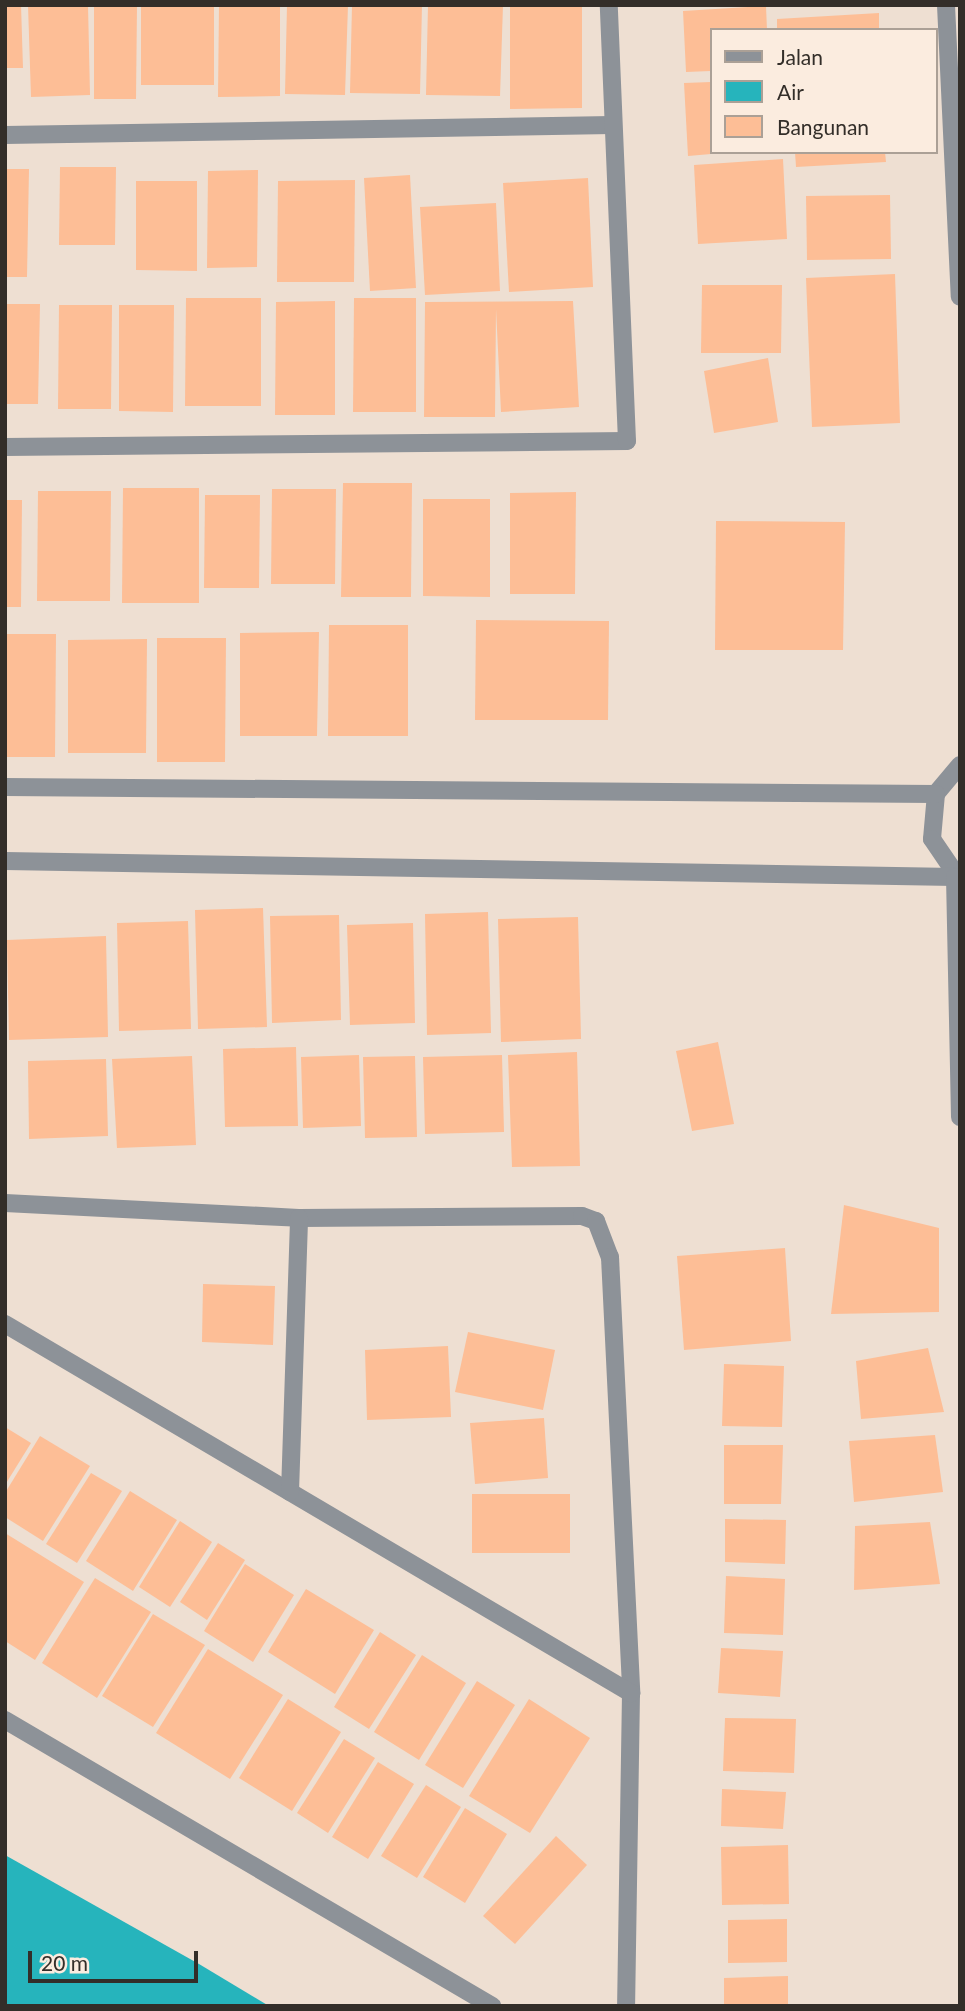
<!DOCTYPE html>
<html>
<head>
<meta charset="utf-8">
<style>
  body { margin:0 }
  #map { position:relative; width:965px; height:2011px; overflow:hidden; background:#eedfd2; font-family:Lato,sans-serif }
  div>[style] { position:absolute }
  .water>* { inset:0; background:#26b4bc }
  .building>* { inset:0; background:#fdbe96 }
  .minor>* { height:18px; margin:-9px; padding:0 9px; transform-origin:9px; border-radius:9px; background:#8d9298 }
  span { translate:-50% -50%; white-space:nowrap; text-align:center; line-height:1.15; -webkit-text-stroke:5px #fbecdf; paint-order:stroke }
  .frame { position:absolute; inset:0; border:7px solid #332e29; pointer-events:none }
  .legend { position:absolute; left:710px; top:28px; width:228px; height:126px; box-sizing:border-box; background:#fbecdf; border:2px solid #aba096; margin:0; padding:9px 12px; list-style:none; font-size:21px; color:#332e29 }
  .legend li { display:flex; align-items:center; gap:14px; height:35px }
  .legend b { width:35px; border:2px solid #aba096 }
  .scale { position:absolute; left:28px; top:1951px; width:170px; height:32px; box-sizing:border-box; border:4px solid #332e29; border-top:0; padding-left:9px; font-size:21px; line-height:24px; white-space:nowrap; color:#332e29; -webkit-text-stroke:5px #fbecdf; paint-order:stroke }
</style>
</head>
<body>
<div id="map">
  <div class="water">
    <div style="clip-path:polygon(5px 1855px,199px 1964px,269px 2006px,5px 2006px)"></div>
  </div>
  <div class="building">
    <div style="clip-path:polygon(5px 5px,21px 5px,23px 68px,5px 68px)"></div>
    <div style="clip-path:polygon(28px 5px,88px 5px,90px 95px,31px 97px)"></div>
    <div style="clip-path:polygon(94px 5px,137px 5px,136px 99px,94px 99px)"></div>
    <div style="clip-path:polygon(141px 5px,214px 5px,214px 85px,141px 85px)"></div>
    <div style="clip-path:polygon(219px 5px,280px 5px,280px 96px,218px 97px)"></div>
    <div style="clip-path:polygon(287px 5px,348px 5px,345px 95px,285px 94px)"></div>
    <div style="clip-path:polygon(352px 5px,422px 5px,420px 94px,350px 93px)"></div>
    <div style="clip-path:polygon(428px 5px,503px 5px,500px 96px,426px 95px)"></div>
    <div style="clip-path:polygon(510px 5px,582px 5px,582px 108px,510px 109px)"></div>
    <div style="clip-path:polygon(766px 6px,767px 30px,711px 30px,711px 71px,686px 72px,683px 11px)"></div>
    <div style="clip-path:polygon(879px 13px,879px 30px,777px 30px,777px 19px)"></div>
    <div style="clip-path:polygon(711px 82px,711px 154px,688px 156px,684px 83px)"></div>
    <div style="clip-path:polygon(795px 152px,885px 152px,886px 162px,796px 167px)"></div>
    <div style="clip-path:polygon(783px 159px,787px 239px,698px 244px,694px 165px)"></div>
    <div style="clip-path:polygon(60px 167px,116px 167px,115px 245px,59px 245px)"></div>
    <div style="clip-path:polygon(5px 169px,29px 169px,27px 277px,5px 277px)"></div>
    <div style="clip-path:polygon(258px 170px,257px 267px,207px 268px,208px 171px)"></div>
    <div style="clip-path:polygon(410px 175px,416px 288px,370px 291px,364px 178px)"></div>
    <div style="clip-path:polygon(588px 178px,593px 287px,509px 292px,503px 183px)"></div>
    <div style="clip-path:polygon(355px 180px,354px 282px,277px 282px,278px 181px)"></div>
    <div style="clip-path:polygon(136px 181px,197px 181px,197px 271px,136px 270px)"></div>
    <div style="clip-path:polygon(890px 195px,891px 259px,807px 260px,806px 196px)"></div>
    <div style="clip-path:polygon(496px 203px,500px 291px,425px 295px,420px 207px)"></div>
    <div style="clip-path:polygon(895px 274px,900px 423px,812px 427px,806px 278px)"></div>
    <div style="clip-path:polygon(702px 285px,782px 285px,781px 353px,701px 353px)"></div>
    <div style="clip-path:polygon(186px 298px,261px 298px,261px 406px,185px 406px)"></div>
    <div style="clip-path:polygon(354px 298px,416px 298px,416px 412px,353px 412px)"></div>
    <div style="clip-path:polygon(335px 301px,335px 415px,275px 415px,276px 302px)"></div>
    <div style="clip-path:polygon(573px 301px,579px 407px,501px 412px,496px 309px,495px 417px,424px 417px,425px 302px)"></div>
    <div style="clip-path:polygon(5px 304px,40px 304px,38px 404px,5px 404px)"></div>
    <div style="clip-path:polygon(59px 305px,112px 305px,111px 409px,58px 409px)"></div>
    <div style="clip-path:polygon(119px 305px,174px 305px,173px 412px,119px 411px)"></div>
    <div style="clip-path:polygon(768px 358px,778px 422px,714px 433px,704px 371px)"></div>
    <div style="clip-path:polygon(343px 483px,412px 483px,411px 597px,341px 597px)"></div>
    <div style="clip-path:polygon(123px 488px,199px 488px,199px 603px,122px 603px)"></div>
    <div style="clip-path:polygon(272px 489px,336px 489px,335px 584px,271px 584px)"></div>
    <div style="clip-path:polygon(38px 491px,111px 491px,110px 601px,37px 601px)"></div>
    <div style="clip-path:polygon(576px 492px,575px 594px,510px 594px,510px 493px)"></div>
    <div style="clip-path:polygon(205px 495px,260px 495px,259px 588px,204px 588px)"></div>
    <div style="clip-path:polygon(423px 499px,490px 499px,490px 597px,423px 596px)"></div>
    <div style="clip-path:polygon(5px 500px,22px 500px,21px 607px,5px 607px)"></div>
    <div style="clip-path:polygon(716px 521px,845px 522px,843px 650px,715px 650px)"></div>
    <div style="clip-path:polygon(476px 620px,609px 621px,608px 720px,475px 720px)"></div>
    <div style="clip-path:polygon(329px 625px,408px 625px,408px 736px,328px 736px)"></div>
    <div style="clip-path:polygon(319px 632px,317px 736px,240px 736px,240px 633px)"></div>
    <div style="clip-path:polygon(5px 634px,56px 634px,55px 757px,5px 757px)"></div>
    <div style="clip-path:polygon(157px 638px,226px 638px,225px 762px,157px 762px)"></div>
    <div style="clip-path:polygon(147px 639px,146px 753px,68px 753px,68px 640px)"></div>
    <div style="clip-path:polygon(263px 908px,267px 1027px,198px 1029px,195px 910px)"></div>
    <div style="clip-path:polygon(488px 912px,491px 1033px,427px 1035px,425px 914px)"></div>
    <div style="clip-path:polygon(339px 915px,341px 1020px,272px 1023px,270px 916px)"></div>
    <div style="clip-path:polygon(578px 917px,581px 1039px,501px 1042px,498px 919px)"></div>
    <div style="clip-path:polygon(188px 921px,191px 1029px,119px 1031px,117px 923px)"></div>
    <div style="clip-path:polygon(413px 923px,415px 1023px,350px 1025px,347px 925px)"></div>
    <div style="clip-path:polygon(106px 936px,108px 1037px,9px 1040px,7px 940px)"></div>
    <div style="clip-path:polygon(718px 1042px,734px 1124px,692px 1131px,676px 1051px)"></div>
    <div style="clip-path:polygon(296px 1047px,298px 1126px,225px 1127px,223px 1049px)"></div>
    <div style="clip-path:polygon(577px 1052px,580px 1166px,512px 1167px,508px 1055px)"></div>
    <div style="clip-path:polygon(359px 1055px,361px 1126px,303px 1128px,301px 1057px)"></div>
    <div style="clip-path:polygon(502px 1055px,504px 1132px,425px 1134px,423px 1057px)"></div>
    <div style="clip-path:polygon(192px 1056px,196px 1145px,117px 1148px,112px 1059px)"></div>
    <div style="clip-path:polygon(415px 1056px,417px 1137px,365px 1138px,363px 1057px)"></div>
    <div style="clip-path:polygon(106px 1059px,108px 1136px,29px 1139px,28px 1061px)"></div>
    <div style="clip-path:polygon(844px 1205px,939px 1228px,939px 1312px,831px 1314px)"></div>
    <div style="clip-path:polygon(785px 1248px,791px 1341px,684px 1350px,677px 1256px)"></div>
    <div style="clip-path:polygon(203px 1284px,275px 1286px,273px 1345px,202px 1342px)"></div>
    <div style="clip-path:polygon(468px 1332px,555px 1350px,543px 1410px,455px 1392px)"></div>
    <div style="clip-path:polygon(448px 1346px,451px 1417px,367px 1420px,365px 1350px)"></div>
    <div style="clip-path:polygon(928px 1348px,944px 1412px,861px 1419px,856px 1361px)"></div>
    <div style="clip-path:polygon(724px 1364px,784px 1366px,782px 1427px,722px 1426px)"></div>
    <div style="clip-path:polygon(544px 1418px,548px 1478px,475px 1484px,470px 1423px)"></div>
    <div style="clip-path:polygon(5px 1427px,31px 1443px,5px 1485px)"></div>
    <div style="clip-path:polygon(935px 1435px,943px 1492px,854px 1502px,849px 1441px)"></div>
    <div style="clip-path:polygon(40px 1436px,90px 1466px,43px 1541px,5px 1517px,5px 1493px)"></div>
    <div style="clip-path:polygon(724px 1445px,783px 1445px,781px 1504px,724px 1504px)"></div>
    <div style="clip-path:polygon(91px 1473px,122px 1491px,77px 1563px,46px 1544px)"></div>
    <div style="clip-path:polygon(130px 1491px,177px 1520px,133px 1591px,86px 1561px)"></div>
    <div style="clip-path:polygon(472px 1494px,570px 1494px,570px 1553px,472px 1553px)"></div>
    <div style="clip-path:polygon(725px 1519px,786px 1520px,785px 1564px,725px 1562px)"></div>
    <div style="clip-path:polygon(180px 1521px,212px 1542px,170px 1607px,139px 1587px)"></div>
    <div style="clip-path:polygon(930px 1522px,940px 1584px,854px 1590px,855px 1526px)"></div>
    <div style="clip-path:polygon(5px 1533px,84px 1582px,35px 1660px,5px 1641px)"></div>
    <div style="clip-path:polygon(218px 1543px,245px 1560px,207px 1620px,180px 1602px)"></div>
    <div style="clip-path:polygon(245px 1564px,294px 1595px,253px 1662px,204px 1631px)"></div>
    <div style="clip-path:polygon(726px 1576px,785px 1579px,783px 1635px,724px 1633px)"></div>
    <div style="clip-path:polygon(95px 1578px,151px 1612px,97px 1698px,42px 1663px)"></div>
    <div style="clip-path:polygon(306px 1589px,374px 1630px,335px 1694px,268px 1652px)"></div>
    <div style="clip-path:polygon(153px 1614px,205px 1645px,153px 1727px,102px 1696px)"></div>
    <div style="clip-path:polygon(380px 1632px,416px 1655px,369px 1729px,334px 1707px)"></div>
    <div style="clip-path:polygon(721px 1648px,783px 1651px,780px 1697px,718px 1693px)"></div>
    <div style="clip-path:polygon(208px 1649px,283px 1695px,230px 1779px,156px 1733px)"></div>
    <div style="clip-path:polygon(422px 1655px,466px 1683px,419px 1760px,374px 1732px)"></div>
    <div style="clip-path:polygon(477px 1681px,515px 1705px,463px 1788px,425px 1765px)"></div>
    <div style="clip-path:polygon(288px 1699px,341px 1732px,292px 1811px,239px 1778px)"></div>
    <div style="clip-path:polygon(529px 1699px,590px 1738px,530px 1833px,469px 1796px)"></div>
    <div style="clip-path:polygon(725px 1718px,796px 1719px,794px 1773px,723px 1771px)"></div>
    <div style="clip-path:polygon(344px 1739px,375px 1758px,328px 1833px,297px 1813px)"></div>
    <div style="clip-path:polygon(378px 1762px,414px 1784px,368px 1859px,332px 1837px)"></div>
    <div style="clip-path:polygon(426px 1785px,461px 1807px,417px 1878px,381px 1856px)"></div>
    <div style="clip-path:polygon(722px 1789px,786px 1792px,783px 1829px,721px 1826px)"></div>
    <div style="clip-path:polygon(465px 1808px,507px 1834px,465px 1903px,423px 1877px)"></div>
    <div style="clip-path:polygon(556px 1836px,587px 1865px,515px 1944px,483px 1916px)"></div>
    <div style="clip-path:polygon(788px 1845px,789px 1904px,722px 1905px,721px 1847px)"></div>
    <div style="clip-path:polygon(787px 1919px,787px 1962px,728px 1963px,728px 1920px)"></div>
    <div style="clip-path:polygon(788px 1976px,788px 2006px,724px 2006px,724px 1978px)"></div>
  </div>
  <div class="minor">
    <div style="left:946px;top:5px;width:292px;rotate:87.3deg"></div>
    <div style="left:5px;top:135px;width:607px;rotate:-0.94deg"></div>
    <div style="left:5px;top:447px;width:622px;rotate:-0.55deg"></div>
    <div style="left:627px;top:441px;width:436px;rotate:-92.4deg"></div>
    <div style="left:960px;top:765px;width:38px;rotate:130deg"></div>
    <div style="left:936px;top:794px;width:45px;rotate:95.1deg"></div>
    <div style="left:932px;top:839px;width:50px;rotate:55.7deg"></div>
    <div style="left:5px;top:787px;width:931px;rotate:0.43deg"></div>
    <div style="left:5px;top:861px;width:950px;rotate:0.96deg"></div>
    <div style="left:955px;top:877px;width:240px;rotate:88.8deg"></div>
    <div style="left:5px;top:1203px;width:294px;rotate:2.9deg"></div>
    <div style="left:299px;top:1218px;width:283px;rotate:-0.4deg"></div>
    <div style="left:582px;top:1216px;width:15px;rotate:20deg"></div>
    <div style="left:596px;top:1221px;width:39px;rotate:69deg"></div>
    <div style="left:610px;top:1257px;width:437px;rotate:87.2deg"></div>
    <div style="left:631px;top:1693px;width:313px;rotate:90.9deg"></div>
    <div style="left:5px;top:1324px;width:727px;rotate:30.52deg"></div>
    <div style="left:290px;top:1492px;width:274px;rotate:-88.1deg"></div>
    <div style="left:5px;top:1720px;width:565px;rotate:30.42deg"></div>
  </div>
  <div class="frame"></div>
  <ul class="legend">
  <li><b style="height:9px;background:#8d9298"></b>Jalan</li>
  <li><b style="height:19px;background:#26b4bc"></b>Air</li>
  <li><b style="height:19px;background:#fdbe96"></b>Bangunan</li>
  </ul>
  <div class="scale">20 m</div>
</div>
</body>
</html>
